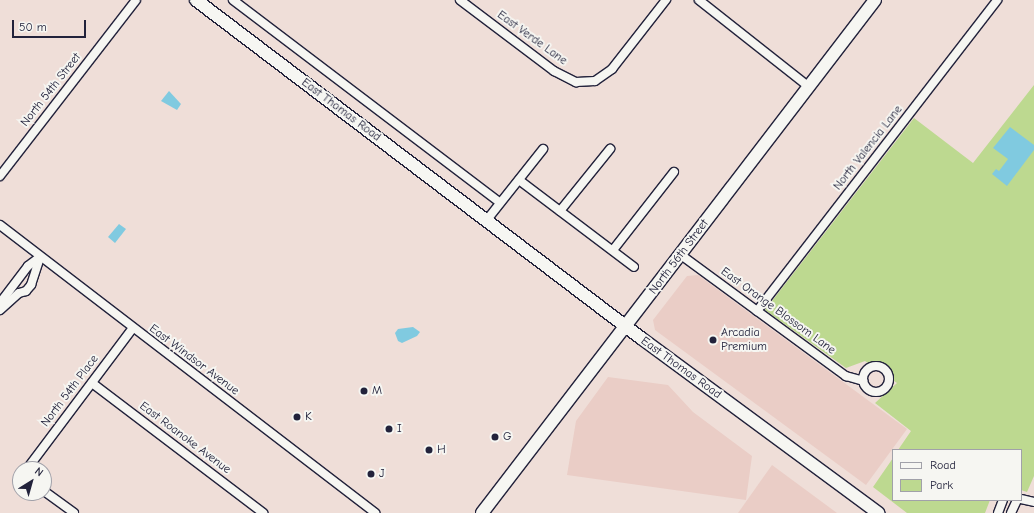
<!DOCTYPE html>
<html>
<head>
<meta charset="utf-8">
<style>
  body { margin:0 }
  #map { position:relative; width:1034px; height:513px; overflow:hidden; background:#efded8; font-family:"Comic Neue",sans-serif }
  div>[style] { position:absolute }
  .built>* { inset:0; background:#eacdc6 }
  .green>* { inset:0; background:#bdd990 }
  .water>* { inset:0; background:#80cae0 }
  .roads { filter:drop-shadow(1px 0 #22223b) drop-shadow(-1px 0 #22223b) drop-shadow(0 1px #22223b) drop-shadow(0 -1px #22223b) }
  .street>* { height:8px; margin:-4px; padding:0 4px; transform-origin:4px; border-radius:4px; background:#f6f6f2 }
  .street>.ring { margin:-4px; padding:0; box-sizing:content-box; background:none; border:8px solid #f6f6f2; border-radius:50% }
  .secondary>* { height:12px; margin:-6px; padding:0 6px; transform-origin:6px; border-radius:6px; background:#f6f6f2 }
  .dots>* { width:11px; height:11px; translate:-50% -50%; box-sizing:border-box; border:2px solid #f6f6f2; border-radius:50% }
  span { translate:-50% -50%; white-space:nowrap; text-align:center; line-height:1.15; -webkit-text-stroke:4px #f6f6f2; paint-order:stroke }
  .street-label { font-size:12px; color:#22223b }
  .poi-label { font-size:12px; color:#22223b }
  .left { translate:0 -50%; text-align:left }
  .legend { position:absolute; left:892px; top:449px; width:130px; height:52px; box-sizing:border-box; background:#f6f6f2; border:1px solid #a1a1a9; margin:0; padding:5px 7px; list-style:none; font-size:12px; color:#22223b }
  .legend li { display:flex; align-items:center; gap:8px; height:20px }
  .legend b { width:20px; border:1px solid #a1a1a9 }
  .north { position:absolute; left:12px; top:461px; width:40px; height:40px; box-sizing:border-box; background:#f6f6f2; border:1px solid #a1a1a9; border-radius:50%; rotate:37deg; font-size:11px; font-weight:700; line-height:16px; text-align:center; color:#22223b }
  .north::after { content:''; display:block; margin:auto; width:14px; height:18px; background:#22223b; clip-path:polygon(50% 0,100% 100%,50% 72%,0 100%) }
  .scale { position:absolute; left:12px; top:20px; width:74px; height:18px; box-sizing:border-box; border:2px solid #22223b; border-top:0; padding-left:5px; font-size:12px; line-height:14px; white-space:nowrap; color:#22223b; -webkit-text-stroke:3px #f6f6f2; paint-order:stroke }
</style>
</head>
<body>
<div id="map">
  <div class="built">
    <div style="clip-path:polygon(698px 275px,907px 429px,866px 485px,655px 330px,653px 320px,687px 276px)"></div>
    <div style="clip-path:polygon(608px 377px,668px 385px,693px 412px,752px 456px,746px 500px,567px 475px,576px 421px)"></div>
    <div style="clip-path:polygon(772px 465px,837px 513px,738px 513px)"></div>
  </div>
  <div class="green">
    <div style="clip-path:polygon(1034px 85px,1034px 476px,1027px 492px,1021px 490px,1021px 450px,898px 450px,911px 431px,875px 403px,897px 383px,865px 361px,846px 368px,765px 310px,914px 118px,973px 163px)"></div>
    <div style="clip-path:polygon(893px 458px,893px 500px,990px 500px,985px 513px,907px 513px,873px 487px)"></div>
  </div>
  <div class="water">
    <div style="clip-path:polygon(169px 91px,181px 104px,177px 110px,161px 101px)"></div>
    <div style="clip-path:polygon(1010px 127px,1034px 145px,1034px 150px,1007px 186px,992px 174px,996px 169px,999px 171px,1008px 159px,993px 148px)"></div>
    <div style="clip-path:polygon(119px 224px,126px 229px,115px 243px,108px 237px)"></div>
    <div style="clip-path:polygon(413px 327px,420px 332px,417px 336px,402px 343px,398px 341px,395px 333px,398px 329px)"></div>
  </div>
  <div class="roads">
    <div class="street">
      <div style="left:233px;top:0;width:334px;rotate:37.2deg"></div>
      <div style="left:460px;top:0;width:118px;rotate:37.1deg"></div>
      <div style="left:554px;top:71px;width:25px;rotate:27deg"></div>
      <div style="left:576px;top:82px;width:19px;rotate:-3deg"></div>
      <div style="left:595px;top:81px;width:21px;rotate:-35deg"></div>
      <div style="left:612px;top:69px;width:88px;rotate:-52deg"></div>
      <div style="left:699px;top:0;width:139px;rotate:38.3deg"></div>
      <div style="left:0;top:176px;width:222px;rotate:-52.3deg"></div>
      <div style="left:519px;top:180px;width:144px;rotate:37.1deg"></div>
      <div style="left:560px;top:211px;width:80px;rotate:-51.1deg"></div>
      <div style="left:486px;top:221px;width:92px;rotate:-51.6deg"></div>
      <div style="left:0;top:225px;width:473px;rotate:37.5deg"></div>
      <div style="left:613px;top:250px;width:99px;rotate:-52deg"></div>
      <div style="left:681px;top:255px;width:205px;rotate:36.3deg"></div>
      <div style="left:846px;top:376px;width:18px;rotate:16deg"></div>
      <div style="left:0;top:303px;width:46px;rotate:-52.9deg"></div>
      <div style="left:28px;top:266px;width:15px;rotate:-37deg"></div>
      <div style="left:0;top:310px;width:25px;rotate:-42deg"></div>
      <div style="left:19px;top:293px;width:7px;rotate:-16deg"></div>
      <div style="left:26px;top:291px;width:8px;rotate:-50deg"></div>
      <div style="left:31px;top:285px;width:29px;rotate:-72deg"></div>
      <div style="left:757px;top:311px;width:393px;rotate:-52.3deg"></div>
      <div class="ring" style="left:863px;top:366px;width:18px;height:18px"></div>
      <div style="left:92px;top:383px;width:215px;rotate:37.2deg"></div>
      <div style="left:27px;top:469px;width:176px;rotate:-53.1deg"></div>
      <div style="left:44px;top:491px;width:37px;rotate:36deg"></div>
      <div style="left:1021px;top:499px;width:13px;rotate:13deg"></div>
      <div style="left:998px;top:513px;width:14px;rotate:-69deg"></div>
      <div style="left:1011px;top:513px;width:14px;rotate:-65deg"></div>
    </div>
    <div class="secondary">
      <div style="left:196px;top:0;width:559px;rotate:37.22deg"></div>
      <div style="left:641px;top:338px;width:295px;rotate:36.4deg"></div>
      <div style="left:482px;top:513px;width:646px;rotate:-52.54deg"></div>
    </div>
  </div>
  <div class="dots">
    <div style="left:713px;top:340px;background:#22223b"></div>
    <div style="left:364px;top:391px;background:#22223b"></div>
    <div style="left:297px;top:417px;background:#22223b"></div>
    <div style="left:389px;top:429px;background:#22223b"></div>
    <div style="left:495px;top:437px;background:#22223b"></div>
    <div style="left:429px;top:450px;background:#22223b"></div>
    <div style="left:371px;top:474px;background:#22223b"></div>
  </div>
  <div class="street-label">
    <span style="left:532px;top:38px;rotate:36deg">East Verde Lane</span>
    <span style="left:51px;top:90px;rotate:-52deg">North 54th Street</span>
    <span style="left:341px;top:110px;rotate:37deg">East Thomas Road</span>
    <span style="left:868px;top:148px;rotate:-52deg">North Valencia Lane</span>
    <span style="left:679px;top:257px;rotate:-53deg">North 56th Street</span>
    <span style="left:778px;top:311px;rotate:36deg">East Orange Blossom Lane</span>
    <span style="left:194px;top:360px;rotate:37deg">East Windsor Avenue</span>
    <span style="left:681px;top:368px;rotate:36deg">East Thomas Road</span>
    <span style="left:70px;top:391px;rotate:-53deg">North 54th Place</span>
    <span style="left:185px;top:438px;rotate:37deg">East Roanoke Avenue</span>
  </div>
  <div class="poi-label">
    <span class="left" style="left:721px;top:340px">Arcadia<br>Premium</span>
    <span class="left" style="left:372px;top:391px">M</span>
    <span class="left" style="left:305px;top:417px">K</span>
    <span class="left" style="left:397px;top:429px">I</span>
    <span class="left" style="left:503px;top:437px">G</span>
    <span class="left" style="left:437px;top:450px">H</span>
    <span class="left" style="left:379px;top:474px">J</span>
  </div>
  <ul class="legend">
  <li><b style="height:5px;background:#f6f6f2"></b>Road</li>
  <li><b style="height:11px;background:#bdd990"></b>Park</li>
  </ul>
  <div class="north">N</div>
  <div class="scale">50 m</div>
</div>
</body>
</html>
